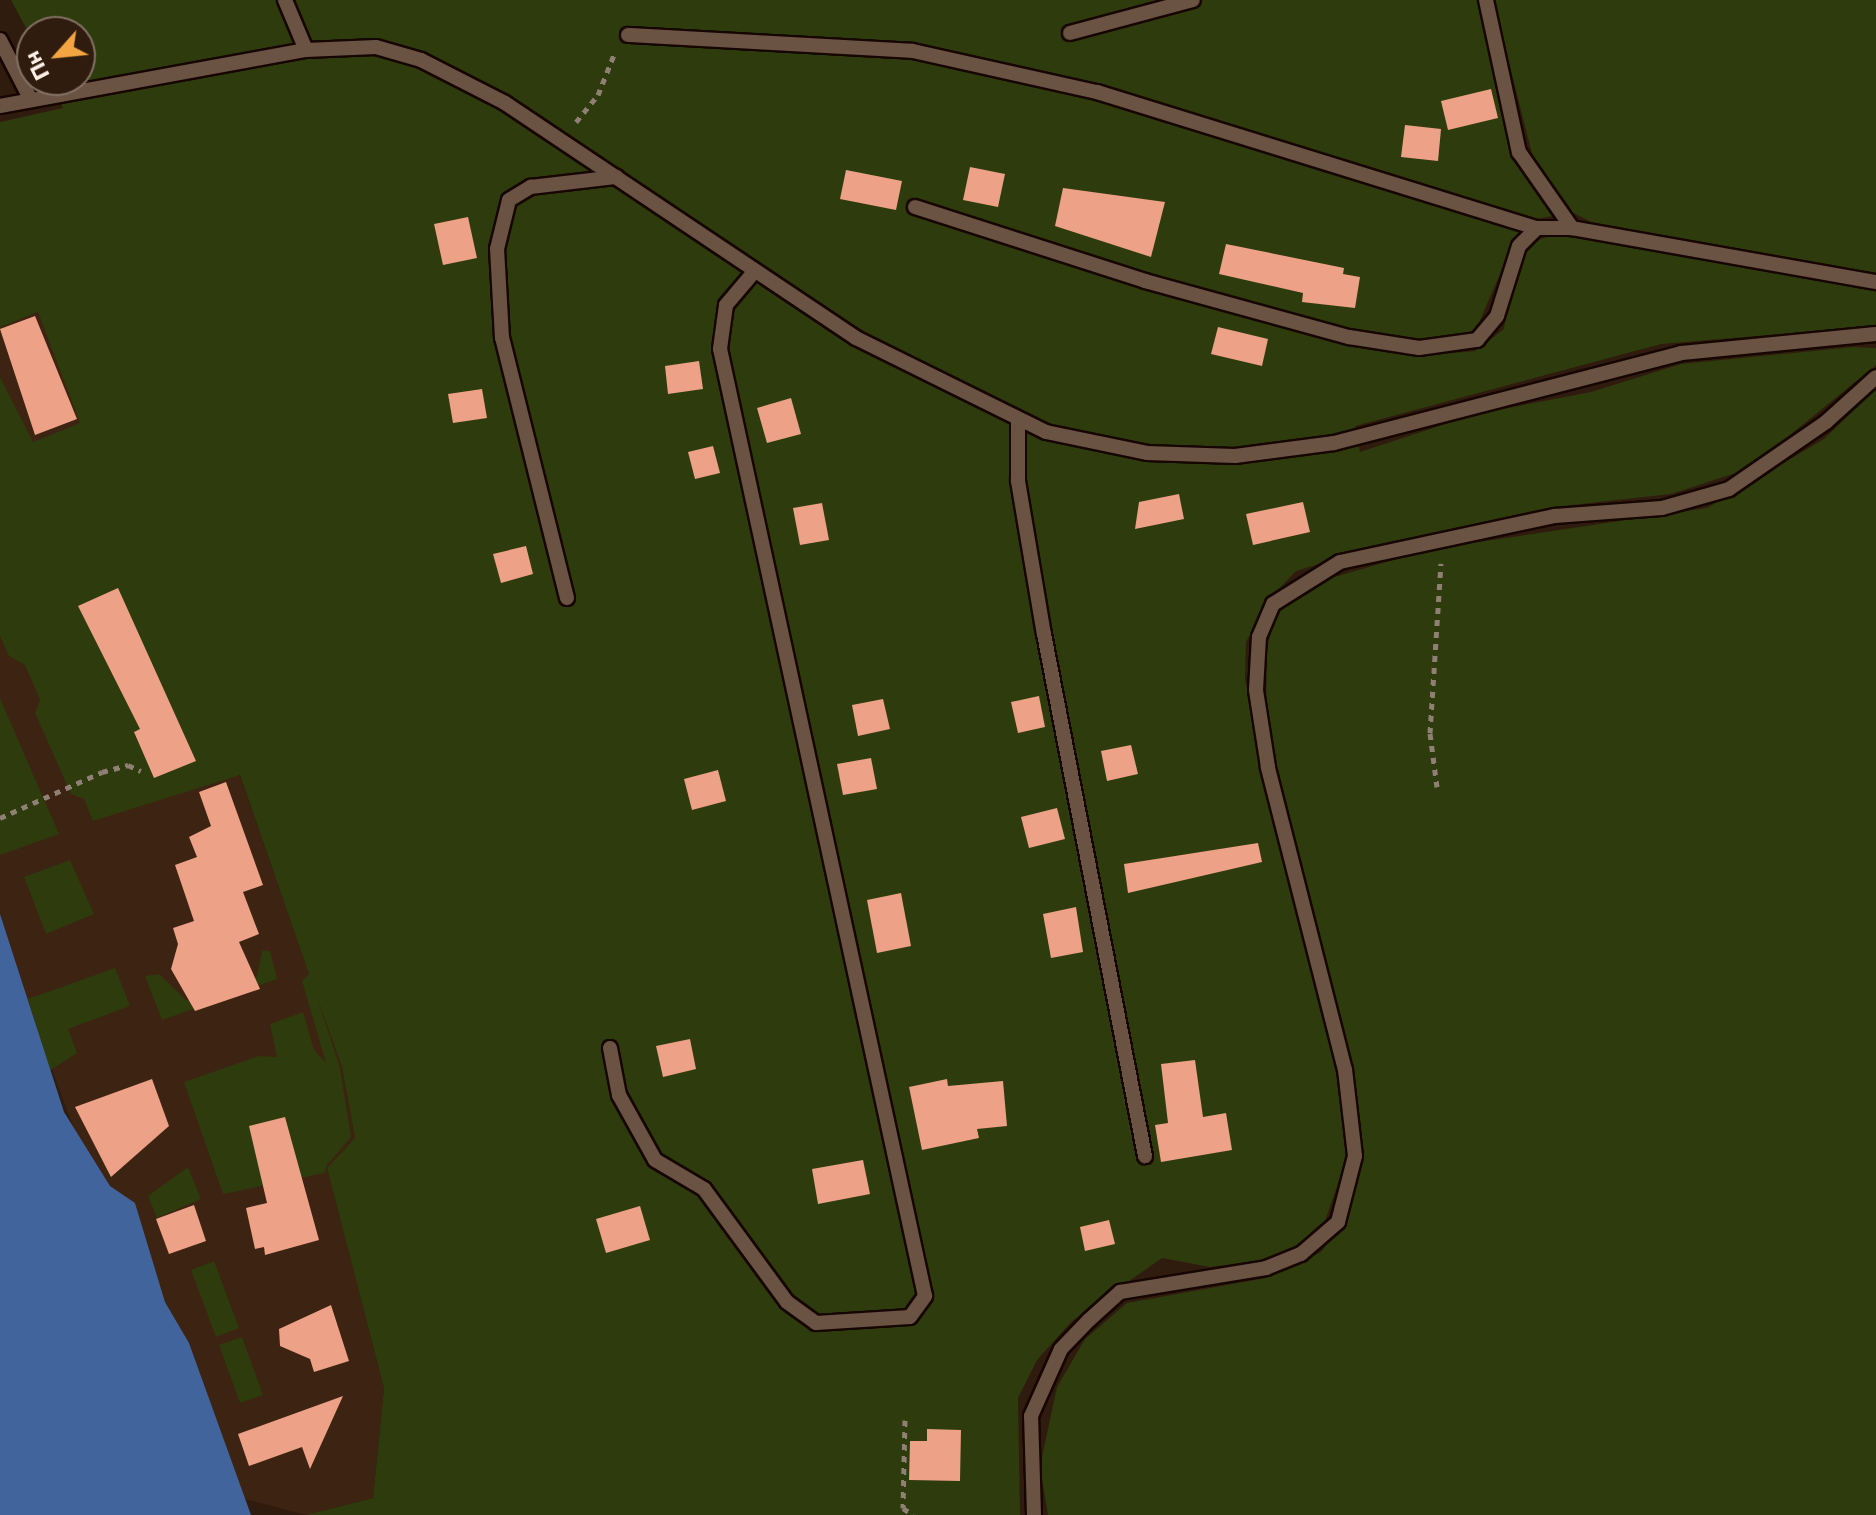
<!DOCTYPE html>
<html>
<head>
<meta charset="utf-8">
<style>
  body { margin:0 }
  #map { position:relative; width:1876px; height:1515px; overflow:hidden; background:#301c0e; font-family:Commissioner,sans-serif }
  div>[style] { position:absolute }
  .built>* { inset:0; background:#3d2311 }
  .green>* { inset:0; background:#2e3b0c }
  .water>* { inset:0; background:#42649c }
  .building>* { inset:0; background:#eda187 }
  .path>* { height:5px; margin-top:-2.5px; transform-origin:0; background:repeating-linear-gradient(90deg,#907f74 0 6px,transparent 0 12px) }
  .roads { filter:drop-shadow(2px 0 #170600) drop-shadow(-2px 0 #170600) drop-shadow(0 2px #170600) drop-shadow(0 -2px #170600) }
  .lane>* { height:14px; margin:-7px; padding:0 7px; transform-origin:7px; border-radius:7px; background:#6b5344 }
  span { translate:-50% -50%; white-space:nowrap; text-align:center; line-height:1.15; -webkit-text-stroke:8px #301c0e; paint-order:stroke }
  .north { position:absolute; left:16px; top:16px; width:80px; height:80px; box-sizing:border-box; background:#301c0e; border:2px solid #827165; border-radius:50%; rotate:243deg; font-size:22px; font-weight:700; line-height:32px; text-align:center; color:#fef0e7 }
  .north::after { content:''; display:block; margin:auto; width:28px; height:36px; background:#f3a443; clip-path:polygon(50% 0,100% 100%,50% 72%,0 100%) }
</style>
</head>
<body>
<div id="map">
  <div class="built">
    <div style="clip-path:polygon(0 208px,147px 594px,237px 768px,342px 1067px,355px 1138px,327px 1168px,384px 1388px,373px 1498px,306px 1515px,245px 1499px,189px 1343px,165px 1302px,135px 1203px,110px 1186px,81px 1148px,7px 947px,0 914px)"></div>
  </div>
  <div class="green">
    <div style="clip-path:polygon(11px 0,1479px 0,1513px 159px,1553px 216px,1536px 219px,1514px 241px,1475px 332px,1432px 342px,1363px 330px,1362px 344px,1421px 356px,1475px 351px,1504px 329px,1510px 286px,1530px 242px,1558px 234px,1876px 290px,1876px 326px,1661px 344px,1355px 426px,1360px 452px,1476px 414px,1591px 392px,1681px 364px,1854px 347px,1876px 348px,1876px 365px,1748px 469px,1671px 494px,1554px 507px,1391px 542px,1296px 571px,1271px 597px,1246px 642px,1245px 680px,1338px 1077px,1348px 1155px,1325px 1221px,1287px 1257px,1210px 1267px,1162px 1258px,1072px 1321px,1037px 1360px,1018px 1398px,1020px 1515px,306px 1515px,373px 1498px,384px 1388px,327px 1168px,355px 1138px,342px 1067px,317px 997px,340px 1068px,351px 1137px,327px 1165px,324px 1173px,223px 1194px,184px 1082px,259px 1056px,277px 1057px,270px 1024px,303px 1012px,314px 1050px,326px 1063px,302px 981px,309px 974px,240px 775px,93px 821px,84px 799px,71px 794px,35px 713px,40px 700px,25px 665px,9px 656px,0 636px,0 377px,33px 442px,80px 423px,38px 312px,0 327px,0 122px,63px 108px,52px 80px,80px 80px,80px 32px,32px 32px,32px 39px)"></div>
    <div style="clip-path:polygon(1493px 0,1876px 0,1876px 274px,1604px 229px,1572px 212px,1537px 173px)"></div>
    <div style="clip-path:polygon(1876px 389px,1876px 1515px,1048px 1515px,1040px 1466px,1057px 1387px,1085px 1339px,1127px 1303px,1266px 1278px,1321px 1252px,1347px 1217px,1357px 1182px,1361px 1126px,1350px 1057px,1266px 724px,1267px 647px,1277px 611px,1331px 578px,1431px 549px,1707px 508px,1824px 439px)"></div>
    <div style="clip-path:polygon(0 698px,59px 834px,0 855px)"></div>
    <div style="clip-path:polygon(70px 860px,94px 914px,46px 934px,24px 877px)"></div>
    <div style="clip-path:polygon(262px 951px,270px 951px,277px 979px,162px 1020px,145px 976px,159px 974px,186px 1000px,216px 999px,257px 976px)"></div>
    <div style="clip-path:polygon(115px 968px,130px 1006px,68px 1029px,77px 1053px,49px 1071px,28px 999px)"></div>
    <div style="clip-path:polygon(188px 1167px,201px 1199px,157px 1218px,148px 1196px)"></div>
    <div style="clip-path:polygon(214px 1261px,239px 1328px,216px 1337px,191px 1270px)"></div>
    <div style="clip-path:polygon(242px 1337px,263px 1395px,240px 1403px,219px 1345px)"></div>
  </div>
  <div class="water">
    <div style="clip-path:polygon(0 914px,64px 1112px,110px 1186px,135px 1203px,165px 1302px,189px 1343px,251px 1515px,0 1515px)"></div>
  </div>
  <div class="building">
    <div style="clip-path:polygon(1491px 89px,1498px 118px,1448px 130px,1441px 101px)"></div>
    <div style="clip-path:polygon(1405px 125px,1441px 129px,1438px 161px,1401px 157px)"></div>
    <div style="clip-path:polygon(970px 167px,1005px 174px,998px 207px,963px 200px)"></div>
    <div style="clip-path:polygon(846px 170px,902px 181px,896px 210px,840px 199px)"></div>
    <div style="clip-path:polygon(1063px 188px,1165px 202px,1151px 257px,1055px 226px)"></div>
    <div style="clip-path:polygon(468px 217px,477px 258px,443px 265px,434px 224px)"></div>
    <div style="clip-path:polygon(1226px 244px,1344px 268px,1343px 274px,1360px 277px,1355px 308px,1302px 302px,1303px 293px,1219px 274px)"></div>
    <div style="clip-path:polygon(35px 316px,77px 419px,35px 435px,0 329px)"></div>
    <div style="clip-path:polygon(1218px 327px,1268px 339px,1262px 366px,1211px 354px)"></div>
    <div style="clip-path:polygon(699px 361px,703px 389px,668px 394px,665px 366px)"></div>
    <div style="clip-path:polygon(482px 389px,487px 418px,453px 423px,448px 394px)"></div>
    <div style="clip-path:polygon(791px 398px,801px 434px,767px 443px,757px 408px)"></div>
    <div style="clip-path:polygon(713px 446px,720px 473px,695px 479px,688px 452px)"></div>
    <div style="clip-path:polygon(1179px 494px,1184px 519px,1135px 529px,1139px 502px)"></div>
    <div style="clip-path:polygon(1303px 502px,1310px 532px,1253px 545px,1246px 514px)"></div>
    <div style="clip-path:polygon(822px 503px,829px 540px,800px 545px,793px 508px)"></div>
    <div style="clip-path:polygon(526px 546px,533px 574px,501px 583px,493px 554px)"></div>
    <div style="clip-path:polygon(118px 588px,196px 761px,154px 778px,134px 732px,140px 729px,78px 606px)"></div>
    <div style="clip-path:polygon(1039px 696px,1045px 727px,1018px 733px,1011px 702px)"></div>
    <div style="clip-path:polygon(883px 699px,890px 729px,858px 736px,852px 705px)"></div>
    <div style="clip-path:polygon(1131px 745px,1138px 774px,1107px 781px,1101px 751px)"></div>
    <div style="clip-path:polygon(871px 758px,877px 789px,843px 795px,837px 764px)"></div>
    <div style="clip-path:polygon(718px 770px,726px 801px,692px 810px,684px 779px)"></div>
    <div style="clip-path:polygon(226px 782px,263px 885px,243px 892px,259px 934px,239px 942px,260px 989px,195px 1011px,171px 969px,178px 944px,173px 928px,194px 921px,175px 865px,197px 857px,189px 837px,211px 826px,199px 792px)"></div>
    <div style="clip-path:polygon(1057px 808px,1065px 839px,1029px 848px,1021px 817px)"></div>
    <div style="clip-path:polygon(1258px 843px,1262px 862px,1128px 893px,1124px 864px)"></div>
    <div style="clip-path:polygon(901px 893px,911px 946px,877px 953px,867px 900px)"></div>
    <div style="clip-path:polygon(1076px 907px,1083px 952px,1051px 958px,1043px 914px)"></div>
    <div style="clip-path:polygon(690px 1039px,696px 1069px,663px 1077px,656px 1046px)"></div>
    <div style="clip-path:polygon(1195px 1060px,1203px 1117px,1226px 1113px,1232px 1150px,1161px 1162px,1155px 1125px,1168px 1123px,1161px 1064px)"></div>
    <div style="clip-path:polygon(152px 1079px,169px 1126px,111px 1177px,75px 1107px)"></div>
    <div style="clip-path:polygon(947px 1079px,948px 1086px,1003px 1081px,1007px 1126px,977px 1129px,979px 1138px,922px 1150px,909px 1087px)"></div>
    <div style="clip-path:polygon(285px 1117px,319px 1240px,265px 1255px,264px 1247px,255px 1249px,246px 1208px,267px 1203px,249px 1126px)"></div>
    <div style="clip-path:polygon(863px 1160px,870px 1194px,818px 1204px,812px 1169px)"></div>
    <div style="clip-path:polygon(194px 1205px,206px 1241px,169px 1254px,156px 1219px)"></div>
    <div style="clip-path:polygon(640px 1206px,650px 1240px,606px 1253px,596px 1219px)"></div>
    <div style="clip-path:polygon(1109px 1220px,1115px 1244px,1085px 1251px,1080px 1227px)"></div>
    <div style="clip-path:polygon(331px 1305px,349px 1361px,314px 1372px,310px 1359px,280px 1346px,279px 1329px)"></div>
    <div style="clip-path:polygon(343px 1396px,310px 1469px,302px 1447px,249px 1466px,238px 1434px)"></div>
    <div style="clip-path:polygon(927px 1429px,961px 1430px,960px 1481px,909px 1480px,910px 1441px,927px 1441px)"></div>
  </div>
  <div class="path">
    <div style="left:576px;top:122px;width:35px;rotate:-51deg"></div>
    <div style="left:598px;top:95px;width:46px;rotate:-68.4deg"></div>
    <div style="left:1437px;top:787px;width:54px;rotate:-97.4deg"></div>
    <div style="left:1430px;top:733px;width:170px;rotate:-86.3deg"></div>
    <div style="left:0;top:818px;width:112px;rotate:-24.3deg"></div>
    <div style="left:102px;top:772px;width:27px;rotate:-15deg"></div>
    <div style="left:128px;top:765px;width:14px;rotate:25deg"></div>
    <div style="left:905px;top:1420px;width:88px;rotate:91.3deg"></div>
    <div style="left:903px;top:1508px;width:12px;rotate:35deg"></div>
  </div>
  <div class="roads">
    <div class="lane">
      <div style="left:285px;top:0;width:54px;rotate:67.2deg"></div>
      <div style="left:1486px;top:0;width:156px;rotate:77.8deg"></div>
      <div style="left:1519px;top:152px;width:93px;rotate:55.1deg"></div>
      <div style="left:1070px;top:33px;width:127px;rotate:-15deg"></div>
      <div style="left:628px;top:35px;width:285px;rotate:3.2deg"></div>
      <div style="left:913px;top:51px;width:189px;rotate:12.6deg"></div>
      <div style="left:1097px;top:92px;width:461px;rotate:17.2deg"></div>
      <div style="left:1537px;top:228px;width:35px"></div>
      <div style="left:1572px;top:228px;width:309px;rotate:10.1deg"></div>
      <div style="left:0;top:40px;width:65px;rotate:62.7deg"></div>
      <div style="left:0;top:106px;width:311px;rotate:-10.4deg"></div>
      <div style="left:306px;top:50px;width:70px;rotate:-2.5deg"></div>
      <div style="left:376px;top:47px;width:47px;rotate:16.1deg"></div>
      <div style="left:421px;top:60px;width:94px;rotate:27.1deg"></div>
      <div style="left:505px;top:103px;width:422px;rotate:33.8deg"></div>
      <div style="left:856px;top:338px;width:212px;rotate:26.3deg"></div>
      <div style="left:1046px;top:432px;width:103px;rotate:11.7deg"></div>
      <div style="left:1147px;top:453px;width:88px;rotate:2deg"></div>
      <div style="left:1235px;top:456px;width:100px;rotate:-7.5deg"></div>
      <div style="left:1334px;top:443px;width:358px;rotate:-14.5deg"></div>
      <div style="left:1681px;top:353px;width:196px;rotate:-5.6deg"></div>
      <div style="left:915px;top:207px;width:242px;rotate:17.8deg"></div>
      <div style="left:1145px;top:281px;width:212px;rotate:15.4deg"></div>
      <div style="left:1349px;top:337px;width:71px;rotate:8.9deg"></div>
      <div style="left:1419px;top:348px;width:59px;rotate:-7.9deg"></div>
      <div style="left:1477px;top:340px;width:31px;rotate:-50deg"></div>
      <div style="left:1497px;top:316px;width:73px;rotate:-72.6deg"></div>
      <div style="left:1519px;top:246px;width:25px;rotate:-45deg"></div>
      <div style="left:1018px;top:421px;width:60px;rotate:90deg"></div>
      <div style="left:1018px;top:481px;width:155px;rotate:80.4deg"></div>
      <div style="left:1044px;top:634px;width:532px;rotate:79.05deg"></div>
      <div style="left:567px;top:598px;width:268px;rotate:-104deg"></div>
      <div style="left:502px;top:338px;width:89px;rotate:-93.2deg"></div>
      <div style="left:497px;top:249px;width:50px;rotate:-76.2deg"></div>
      <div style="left:509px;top:200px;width:26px;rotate:-31deg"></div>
      <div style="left:531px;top:187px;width:86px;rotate:-6.7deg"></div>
      <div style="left:610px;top:1048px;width:48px;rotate:79.2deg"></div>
      <div style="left:619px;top:1095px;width:74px;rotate:61deg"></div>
      <div style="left:655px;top:1160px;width:57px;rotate:30.6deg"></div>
      <div style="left:704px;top:1189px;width:140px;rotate:53.7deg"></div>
      <div style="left:787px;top:1302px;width:36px;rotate:36deg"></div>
      <div style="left:816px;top:1323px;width:94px;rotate:-3.7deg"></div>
      <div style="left:910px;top:1317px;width:26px;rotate:-54deg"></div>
      <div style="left:925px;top:1296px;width:969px;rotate:-102.21deg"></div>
      <div style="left:720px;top:349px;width:44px;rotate:-82.2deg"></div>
      <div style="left:726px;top:305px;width:42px;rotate:-49.8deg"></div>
      <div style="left:1034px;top:1515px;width:99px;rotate:-91.7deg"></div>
      <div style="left:1031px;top:1416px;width:73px;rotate:-65.9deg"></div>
      <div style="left:1061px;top:1349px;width:40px;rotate:-46deg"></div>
      <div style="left:1089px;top:1320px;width:42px;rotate:-42.1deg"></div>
      <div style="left:1120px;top:1292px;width:148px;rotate:-9.3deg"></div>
      <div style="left:1266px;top:1268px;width:38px;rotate:-22deg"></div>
      <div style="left:1301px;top:1254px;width:49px;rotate:-40.9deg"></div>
      <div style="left:1338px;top:1222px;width:68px;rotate:-75.6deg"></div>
      <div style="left:1355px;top:1156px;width:87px;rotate:-96.6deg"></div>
      <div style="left:1345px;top:1070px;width:313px;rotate:-104.3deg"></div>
      <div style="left:1268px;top:767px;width:78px;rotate:-98.9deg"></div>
      <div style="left:1256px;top:690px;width:53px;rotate:-86.8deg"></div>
      <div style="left:1259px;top:637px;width:36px;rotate:-67deg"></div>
      <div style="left:1273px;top:604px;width:79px;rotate:-32.1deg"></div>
      <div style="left:1340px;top:562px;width:220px;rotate:-12.1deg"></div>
      <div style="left:1555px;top:516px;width:107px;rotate:-4.3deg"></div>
      <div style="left:1662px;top:508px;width:70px;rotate:-15.8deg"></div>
      <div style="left:1729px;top:489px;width:118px;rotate:-34.6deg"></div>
      <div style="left:1826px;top:422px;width:67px;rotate:-42deg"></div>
    </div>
  </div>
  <div class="north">Пн</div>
</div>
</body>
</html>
